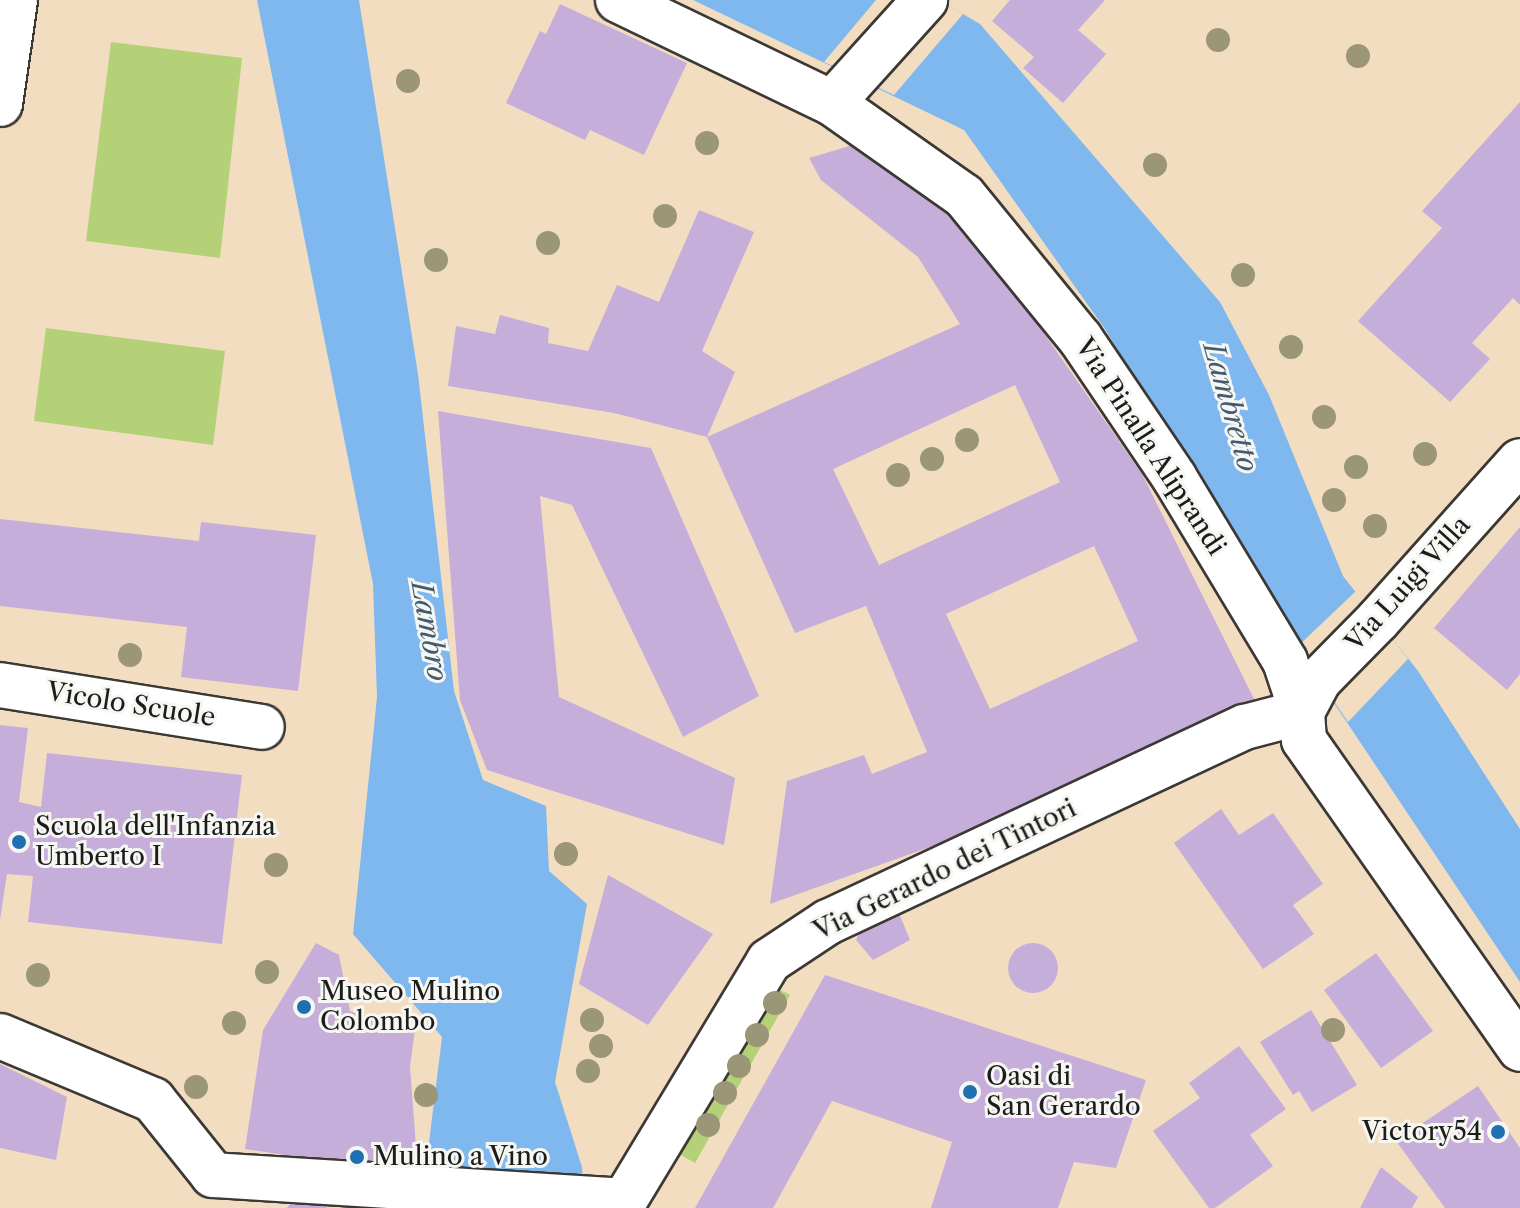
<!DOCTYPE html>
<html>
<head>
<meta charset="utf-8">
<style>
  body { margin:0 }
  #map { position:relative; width:1520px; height:1208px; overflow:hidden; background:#f3ddc0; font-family:"Libre Caslon Text",serif }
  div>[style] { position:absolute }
  .green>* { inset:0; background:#b4d178 }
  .water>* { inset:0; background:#7eb8ef }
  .pier>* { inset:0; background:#f3ddc0 }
  .building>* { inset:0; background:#c5aed9 }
  .round { border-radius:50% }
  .roads { filter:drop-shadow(2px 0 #3c3935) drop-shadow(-2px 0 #3c3935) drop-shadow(0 2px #3c3935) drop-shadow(0 -2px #3c3935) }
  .minor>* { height:44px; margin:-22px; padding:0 22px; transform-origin:22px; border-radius:22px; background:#fff }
  .trees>* { width:24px; height:24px; margin:-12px; border-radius:50%; background:#9a9677 }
  .dots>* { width:22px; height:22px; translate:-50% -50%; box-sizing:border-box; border:4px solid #f6f6f2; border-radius:50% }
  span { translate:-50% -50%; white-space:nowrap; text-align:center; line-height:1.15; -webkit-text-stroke:6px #f6f6f2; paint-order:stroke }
  .street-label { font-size:26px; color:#1c1c1c }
  .poi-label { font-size:26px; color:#1c1c1c }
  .left { translate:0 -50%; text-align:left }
  .right { translate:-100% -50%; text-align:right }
  .water-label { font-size:28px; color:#435a70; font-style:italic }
</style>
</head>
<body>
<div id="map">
  <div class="green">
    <div style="clip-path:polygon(111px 42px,242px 58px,220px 258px,86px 241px)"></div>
    <div style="clip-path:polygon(46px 328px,225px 351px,213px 445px,34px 421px)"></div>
    <div style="clip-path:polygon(773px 986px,790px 995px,695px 1163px,679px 1154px)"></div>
  </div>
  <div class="water">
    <div style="clip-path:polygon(257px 0,359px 0,418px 374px,454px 691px,483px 780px,546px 806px,549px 871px,587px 904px,555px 1082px,582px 1167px,583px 1186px,425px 1175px,442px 1037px,353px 934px,377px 697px,373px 584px)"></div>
    <div style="clip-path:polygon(693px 0,938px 0,963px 14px,980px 24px,1220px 302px,1269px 395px,1343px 576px,1418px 671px,1520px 829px,1520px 982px,1290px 637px,1105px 329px,964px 130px)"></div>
  </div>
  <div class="pier">
    <div style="clip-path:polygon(876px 0,938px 0,963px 14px,894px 95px,824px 62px)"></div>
    <div style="clip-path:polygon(1356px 591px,1408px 659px,1348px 722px,1297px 647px)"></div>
  </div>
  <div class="building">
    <div style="clip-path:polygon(1010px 0,1105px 0,1078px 30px,1106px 54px,1063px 103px,1023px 68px,1034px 57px,992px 21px)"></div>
    <div style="clip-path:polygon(560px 4px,687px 63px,644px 155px,590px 130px,585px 140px,506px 103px,540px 31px,546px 34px)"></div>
    <div style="clip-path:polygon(1520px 102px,1520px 305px,1513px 298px,1472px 343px,1490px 359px,1450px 402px,1358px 321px,1442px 228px,1422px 211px)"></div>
    <div style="clip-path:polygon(evenodd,863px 142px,960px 213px,1142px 474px,1256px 703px,972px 832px,770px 904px,787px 781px,864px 755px,872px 774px,927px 752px,866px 606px,795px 633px,707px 437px,614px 413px,448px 386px,456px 326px,495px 334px,500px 315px,549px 328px,548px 343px,588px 351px,617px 285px,659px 302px,699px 210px,754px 232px,702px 351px,735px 372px,707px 437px,960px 324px,918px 257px,821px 180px,809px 158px,863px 142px,1015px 385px,1060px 482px,879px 565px,833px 469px,1015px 385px,863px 142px,1094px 546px,1138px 641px,990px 709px,946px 614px,1094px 546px)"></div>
    <div style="clip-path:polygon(438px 411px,651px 448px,759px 696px,683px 737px,572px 505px,540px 496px,559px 697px,735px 778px,724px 845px,487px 770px,460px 700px)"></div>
    <div style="clip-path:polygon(0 519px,199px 541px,201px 522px,316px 535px,298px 691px,181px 677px,187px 627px,0 606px)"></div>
    <div style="clip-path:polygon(1520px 527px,1520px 674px,1507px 690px,1434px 628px)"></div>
    <div style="clip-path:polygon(0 725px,28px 728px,19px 802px,41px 807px,47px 753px,242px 775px,222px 944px,28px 922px,33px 876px,7px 874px,0 920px)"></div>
    <div style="clip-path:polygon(1221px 809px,1239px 835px,1273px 813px,1323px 884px,1293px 905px,1314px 934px,1263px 969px,1174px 843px)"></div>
    <div style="clip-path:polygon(608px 875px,713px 934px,648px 1025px,579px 984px)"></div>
    <div style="clip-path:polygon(898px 911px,910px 940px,873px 960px,856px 940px,862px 927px)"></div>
    <div class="round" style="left:1008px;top:943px;width:50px;height:50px"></div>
    <div style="clip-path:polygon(316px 943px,339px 955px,350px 1011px,415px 1030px,410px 1066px,418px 1173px,292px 1175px,291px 1156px,245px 1149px,263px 1030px)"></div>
    <div style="clip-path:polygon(1376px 953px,1433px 1031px,1381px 1068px,1324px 990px)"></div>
    <div style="clip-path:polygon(825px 975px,1146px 1080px,1116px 1168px,1074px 1162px,1058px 1208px,931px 1208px,952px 1142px,832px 1101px,773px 1208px,695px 1208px)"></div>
    <div style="clip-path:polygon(1311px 1010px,1357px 1085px,1312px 1112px,1299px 1091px,1293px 1095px,1260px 1042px)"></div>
    <div style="clip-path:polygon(1239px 1046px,1286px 1109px,1250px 1135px,1273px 1166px,1215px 1208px,1209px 1208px,1153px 1131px,1200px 1098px,1189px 1083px)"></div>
    <div style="clip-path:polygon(0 1064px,67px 1097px,56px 1160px,0 1148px)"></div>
    <div style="clip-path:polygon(1478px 1086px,1520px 1148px,1520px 1208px,1445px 1208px,1396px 1141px)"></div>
    <div style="clip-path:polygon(1381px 1167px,1418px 1197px,1412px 1208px,1360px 1208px)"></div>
    <div style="clip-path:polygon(290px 1204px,327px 1205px,326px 1208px,287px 1208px)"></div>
  </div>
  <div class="roads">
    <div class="minor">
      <div style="left:618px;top:0;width:237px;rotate:25.7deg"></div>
      <div style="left:832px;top:103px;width:161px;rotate:35.2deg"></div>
      <div style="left:964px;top:196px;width:183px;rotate:50.8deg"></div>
      <div style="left:1080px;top:338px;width:168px;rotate:55.9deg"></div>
      <div style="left:1174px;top:477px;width:215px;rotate:58.9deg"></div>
      <div style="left:1285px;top:661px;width:54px;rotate:71.6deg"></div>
      <div style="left:1302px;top:712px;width:28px;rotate:86deg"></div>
      <div style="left:1304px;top:740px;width:377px;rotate:55deg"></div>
      <div style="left:832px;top:103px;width:139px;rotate:-47.9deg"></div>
      <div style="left:0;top:104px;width:105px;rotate:-81.8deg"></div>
      <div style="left:0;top:685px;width:265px;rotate:9.1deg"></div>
      <div style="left:1302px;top:712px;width:36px;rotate:-62deg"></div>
      <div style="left:1319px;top:680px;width:84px;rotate:-45.5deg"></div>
      <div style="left:1378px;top:620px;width:213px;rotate:-48.2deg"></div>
      <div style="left:0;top:1036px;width:166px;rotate:22.7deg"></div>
      <div style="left:153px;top:1100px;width:96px;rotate:51.3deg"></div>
      <div style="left:213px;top:1175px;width:412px;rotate:3.6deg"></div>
      <div style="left:620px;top:1208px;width:288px;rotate:-58.9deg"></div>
      <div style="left:769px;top:961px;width:71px;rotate:-33.5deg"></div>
      <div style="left:828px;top:922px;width:460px;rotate:-25.1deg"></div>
      <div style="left:1245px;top:727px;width:59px;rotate:-14.7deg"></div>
    </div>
  </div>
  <div class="trees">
    <div style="left:1218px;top:40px"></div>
    <div style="left:1358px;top:56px"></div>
    <div style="left:408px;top:81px"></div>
    <div style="left:707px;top:143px"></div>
    <div style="left:1155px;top:165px"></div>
    <div style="left:665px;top:216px"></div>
    <div style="left:548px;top:243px"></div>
    <div style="left:436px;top:260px"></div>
    <div style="left:1243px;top:275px"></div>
    <div style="left:1291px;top:347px"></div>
    <div style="left:1324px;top:417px"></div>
    <div style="left:967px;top:440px"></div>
    <div style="left:1425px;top:454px"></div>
    <div style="left:932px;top:459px"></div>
    <div style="left:1356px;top:467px"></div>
    <div style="left:898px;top:475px"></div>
    <div style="left:1334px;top:500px"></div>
    <div style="left:1375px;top:526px"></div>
    <div style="left:130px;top:655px"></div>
    <div style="left:566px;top:854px"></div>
    <div style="left:276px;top:865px"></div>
    <div style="left:267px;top:972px"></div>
    <div style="left:38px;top:975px"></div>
    <div style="left:775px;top:1003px"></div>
    <div style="left:592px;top:1020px"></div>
    <div style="left:234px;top:1023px"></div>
    <div style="left:1333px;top:1030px"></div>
    <div style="left:757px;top:1035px"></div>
    <div style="left:601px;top:1046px"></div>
    <div style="left:739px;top:1066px"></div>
    <div style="left:588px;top:1071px"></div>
    <div style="left:196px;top:1087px"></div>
    <div style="left:725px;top:1093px"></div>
    <div style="left:426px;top:1095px"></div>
    <div style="left:708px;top:1125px"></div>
  </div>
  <div class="dots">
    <div style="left:19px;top:842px;background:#1f6fb2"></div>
    <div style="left:304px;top:1007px;background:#1f6fb2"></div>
    <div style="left:970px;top:1092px;background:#1f6fb2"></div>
    <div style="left:1498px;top:1132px;background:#1f6fb2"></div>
    <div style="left:357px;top:1157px;background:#1f6fb2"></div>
  </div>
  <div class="street-label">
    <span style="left:1150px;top:447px;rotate:57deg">Via Pinalla Aliprandi</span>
    <span style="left:1408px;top:584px;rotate:-48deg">Via Luigi Villa</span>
    <span style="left:131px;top:705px;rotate:9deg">Vicolo Scuole</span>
    <span style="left:945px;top:870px;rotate:-26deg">Via Gerardo dei Tintori</span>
  </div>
  <div class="poi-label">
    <span class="left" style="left:35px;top:842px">Scuola dell'Infanzia<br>Umberto I</span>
    <span class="left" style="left:320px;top:1007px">Museo Mulino<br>Colombo</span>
    <span class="left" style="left:986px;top:1092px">Oasi di<br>San Gerardo</span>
    <span class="right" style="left:1482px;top:1132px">Victory54</span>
    <span class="left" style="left:373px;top:1157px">Mulino a Vino</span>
  </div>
  <div class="water-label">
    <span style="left:1231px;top:407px;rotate:74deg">Lambretto</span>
    <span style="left:430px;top:631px;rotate:80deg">Lambro</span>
  </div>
</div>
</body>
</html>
